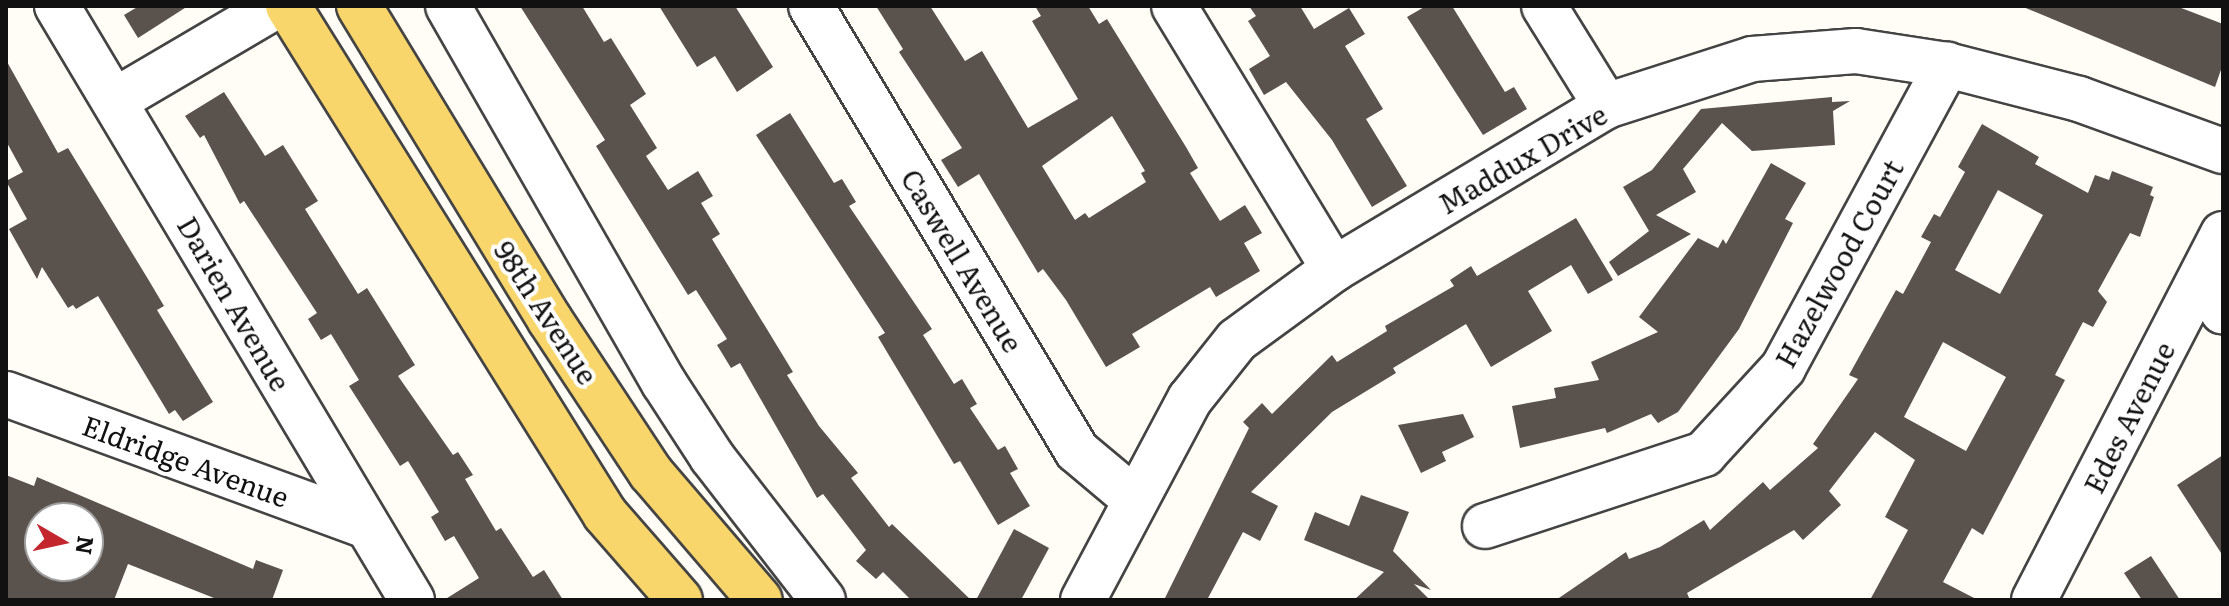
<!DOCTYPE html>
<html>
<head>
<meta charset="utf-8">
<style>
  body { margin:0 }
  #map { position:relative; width:2229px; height:606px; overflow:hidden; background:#fffdf5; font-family:Literata,serif }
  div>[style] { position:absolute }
  .building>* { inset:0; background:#5a524d }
  .roads { filter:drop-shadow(2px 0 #444) drop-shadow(-2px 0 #444) drop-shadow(0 2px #444) drop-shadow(0 -2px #444) }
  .minor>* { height:44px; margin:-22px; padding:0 22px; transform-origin:22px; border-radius:22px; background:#fff }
  .major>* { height:44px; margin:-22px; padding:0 22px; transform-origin:22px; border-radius:22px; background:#f9d66b }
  span { translate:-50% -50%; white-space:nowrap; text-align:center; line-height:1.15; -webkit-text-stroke:8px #fff; paint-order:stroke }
  .street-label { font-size:28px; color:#111 }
  .frame { position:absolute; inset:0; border:8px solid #111; pointer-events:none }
  .north { position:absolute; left:24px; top:502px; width:80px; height:80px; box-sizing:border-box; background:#fff; border:2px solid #a0a0a0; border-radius:50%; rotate:99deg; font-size:22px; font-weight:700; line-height:32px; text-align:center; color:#111 }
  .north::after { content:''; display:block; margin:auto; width:28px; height:36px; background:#c4262e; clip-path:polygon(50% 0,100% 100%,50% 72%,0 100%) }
</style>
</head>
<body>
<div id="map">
  <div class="building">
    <div style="clip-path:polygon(139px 6px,188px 6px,138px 38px,124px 15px)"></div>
    <div style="clip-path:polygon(520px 6px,582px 6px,604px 42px,611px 38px,646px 94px,630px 105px,657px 148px,646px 156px,668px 190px,698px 171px,713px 196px,701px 203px,720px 234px,712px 239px,793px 372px,787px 375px,819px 426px,858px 473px,851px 478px,889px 527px,892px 524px,971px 600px,911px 600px,883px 572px,876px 579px,856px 561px,866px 550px,823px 494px,817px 498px,740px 363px,731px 368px,717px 345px,727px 339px,696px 290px,688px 295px,610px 169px,596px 146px,605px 140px)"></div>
    <div style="clip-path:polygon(659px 6px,735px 6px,773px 67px,737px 92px,715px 56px,697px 67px)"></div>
    <div style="clip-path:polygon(evenodd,876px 6px,930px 6px,965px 61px,982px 51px,1028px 128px,1078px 99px,1032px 21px,1041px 16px,1035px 6px,1088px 6px,1099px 24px,1107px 19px,1186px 147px,1198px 168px,1190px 173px,1220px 221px,1245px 205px,1262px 233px,1244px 243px,1260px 271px,1216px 297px,1210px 287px,1132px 334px,1140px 347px,1106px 367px,1066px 300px,1043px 269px,1038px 273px,979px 174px,958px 187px,941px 160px,962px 148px,899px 52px,903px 49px,876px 6px,1112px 116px,1145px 171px,1141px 173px,1146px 182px,1089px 218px,1085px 213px,1075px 220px,1042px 166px,1112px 116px)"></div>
    <div style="clip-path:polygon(1249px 6px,1300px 6px,1314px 29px,1349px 8px,1365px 34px,1345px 46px,1383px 109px,1366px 119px,1407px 186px,1372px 207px,1332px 140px,1286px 82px,1264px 95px,1249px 69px,1270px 56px,1248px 21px,1256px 16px)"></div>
    <div style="clip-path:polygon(1426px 6px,1452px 6px,1505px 92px,1514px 87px,1527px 109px,1483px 135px,1407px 17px)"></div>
    <div style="clip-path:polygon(2021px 6px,2176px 6px,2223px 24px,2223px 64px,2215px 87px)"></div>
    <div style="clip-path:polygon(6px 60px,58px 153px,68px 148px,148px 279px,164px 306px,157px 310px,213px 402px,183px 421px,175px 410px,169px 414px,98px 296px,76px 309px,73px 305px,68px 308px,42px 267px,37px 279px,9px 229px,27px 219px,6px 181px,23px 172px,6px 141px)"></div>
    <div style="clip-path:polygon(224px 92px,265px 156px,283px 145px,318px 201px,305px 209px,358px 294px,367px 288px,415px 365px,398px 376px,453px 455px,458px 452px,473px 475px,465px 479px,496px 531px,501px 528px,533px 577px,544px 570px,563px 600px,444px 600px,479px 578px,454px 536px,445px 541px,431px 517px,439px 512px,408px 461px,400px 466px,349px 386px,359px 380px,331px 334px,321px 340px,308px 319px,317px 313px,244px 201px,240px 204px,204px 135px,200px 138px,185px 116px)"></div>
    <div style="clip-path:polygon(1832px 97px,1832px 102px,1850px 101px,1833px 111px,1835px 145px,1752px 151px,1722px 123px,1683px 169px,1696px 192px,1656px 215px,1691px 234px,1618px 276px,1609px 262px,1649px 231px,1623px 187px,1652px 170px,1701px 109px)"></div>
    <div style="clip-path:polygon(790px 113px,834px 183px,842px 179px,856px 202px,849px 206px,932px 329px,923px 335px,954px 384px,962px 379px,977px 404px,970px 408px,998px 450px,1005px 446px,1018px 469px,1010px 473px,1030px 506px,998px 525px,960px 461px,954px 464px,878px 337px,885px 333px,756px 135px)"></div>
    <div style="clip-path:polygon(evenodd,1982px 124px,2039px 157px,2035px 164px,2088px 193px,2095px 175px,2109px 180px,2112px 171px,2153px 187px,2150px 195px,2154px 197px,2140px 237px,2130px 233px,2098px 291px,2107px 302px,2093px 327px,2083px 322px,2055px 375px,2065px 380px,1983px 535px,1972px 528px,1943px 582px,1978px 600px,1870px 600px,1908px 530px,1885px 517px,1915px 460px,1875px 432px,1829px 491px,1841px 505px,1803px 540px,1794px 530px,1687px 593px,1690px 600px,1556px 600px,1626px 552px,1629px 559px,1660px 547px,1704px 520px,1710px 530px,1763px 482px,1770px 490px,1818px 448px,1813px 444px,1858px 379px,1849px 375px,1896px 290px,1903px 294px,1931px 242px,1921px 237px,1934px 214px,1940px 217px,1965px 172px,1958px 167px,1982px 124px,1998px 190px,2043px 215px,2000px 294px,1955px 270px,1998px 190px,1982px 124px,1943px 342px,2006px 377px,1966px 451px,1904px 417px,1943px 342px)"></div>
    <div style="clip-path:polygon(1771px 163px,1806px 183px,1785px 219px,1793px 223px,1739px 329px,1678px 412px,1658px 423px,1651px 414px,1607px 433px,1605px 428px,1520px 448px,1512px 406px,1556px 398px,1554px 388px,1599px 380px,1591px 362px,1658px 332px,1639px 317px,1698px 238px,1718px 248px,1723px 239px,1726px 244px)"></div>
    <div style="clip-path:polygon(1576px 218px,1613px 280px,1588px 294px,1571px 265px,1528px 291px,1552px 331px,1491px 367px,1466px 324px,1393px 368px,1396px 373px,1332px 412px,1251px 492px,1278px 506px,1260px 541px,1243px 532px,1207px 600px,1164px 600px,1249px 428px,1243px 422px,1262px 403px,1272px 414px,1332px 355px,1337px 362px,1387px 331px,1385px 326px,1454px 286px,1450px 280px,1471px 266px,1477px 276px)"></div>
    <div style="clip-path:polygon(1463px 414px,1474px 437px,1442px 452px,1446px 461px,1421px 473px,1398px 425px)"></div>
    <div style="clip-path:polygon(2223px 455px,2223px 556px,2177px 485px)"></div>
    <div style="clip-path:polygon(evenodd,6px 475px,34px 486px,37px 477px,253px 569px,256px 560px,283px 570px,272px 600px,219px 600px,128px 564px,114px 600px,6px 600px,6px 475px,40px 518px,88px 518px,88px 566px,40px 566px,40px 518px)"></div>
    <div style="clip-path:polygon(1361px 495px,1409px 512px,1393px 551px,1431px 590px,1414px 584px,1430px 600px,1354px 600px,1384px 572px,1304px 540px,1315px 512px,1349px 526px)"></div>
    <div style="clip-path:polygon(1014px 529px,1049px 548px,1021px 600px,976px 600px)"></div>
    <div style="clip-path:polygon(2151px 556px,2180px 600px,2142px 600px,2124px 573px)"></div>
  </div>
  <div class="roads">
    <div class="minor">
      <div style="left:57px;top:6px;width:692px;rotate:59.14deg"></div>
      <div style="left:448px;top:6px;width:434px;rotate:60.2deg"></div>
      <div style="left:664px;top:383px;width:88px;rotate:57deg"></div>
      <div style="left:712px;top:457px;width:181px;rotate:52.2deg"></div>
      <div style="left:811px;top:6px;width:518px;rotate:59.13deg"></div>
      <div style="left:1077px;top:451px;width:73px;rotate:40deg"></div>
      <div style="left:1174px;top:6px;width:308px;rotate:58.7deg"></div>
      <div style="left:1544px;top:6px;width:118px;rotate:58.2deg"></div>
      <div style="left:116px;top:100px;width:186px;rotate:-30.4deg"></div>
      <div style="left:2201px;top:278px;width:40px;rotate:57.1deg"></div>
      <div style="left:6px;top:394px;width:384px;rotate:20.1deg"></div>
      <div style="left:1485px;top:526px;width:231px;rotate:-18.2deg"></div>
      <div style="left:1704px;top:454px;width:117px;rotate:-47.4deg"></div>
      <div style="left:1783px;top:368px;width:345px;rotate:-61.6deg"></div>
      <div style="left:1083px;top:600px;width:228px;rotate:-62deg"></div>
      <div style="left:1190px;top:399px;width:75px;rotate:-51.5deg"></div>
      <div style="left:1237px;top:340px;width:120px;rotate:-36.2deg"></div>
      <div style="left:1334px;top:269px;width:317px;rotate:-30.9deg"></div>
      <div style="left:1606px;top:106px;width:153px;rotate:-17.8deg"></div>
      <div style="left:1752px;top:59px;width:104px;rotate:-4.4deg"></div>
      <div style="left:1856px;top:51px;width:92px;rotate:8.7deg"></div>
      <div style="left:1947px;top:65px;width:136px;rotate:14.4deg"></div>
      <div style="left:2079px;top:99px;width:153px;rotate:19.9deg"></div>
      <div style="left:2034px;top:600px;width:412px;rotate:-62.7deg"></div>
    </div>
    <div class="major">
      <div style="left:288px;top:6px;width:599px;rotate:58.04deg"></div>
      <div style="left:605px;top:514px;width:114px;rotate:48.9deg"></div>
      <div style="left:359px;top:6px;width:368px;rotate:58.7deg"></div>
      <div style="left:550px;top:320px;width:183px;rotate:56.6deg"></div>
      <div style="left:651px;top:473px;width:167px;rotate:49.4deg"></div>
    </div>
  </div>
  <div class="street-label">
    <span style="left:1522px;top:158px;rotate:-30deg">Maddux Drive</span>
    <span style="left:963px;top:260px;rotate:59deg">Caswell Avenue</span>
    <span style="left:1838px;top:263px;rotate:-61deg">Hazelwood Court</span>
    <span style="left:235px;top:303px;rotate:60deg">Darien Avenue</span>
    <span style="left:547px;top:312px;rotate:57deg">98th Avenue</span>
    <span style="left:2128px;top:417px;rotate:-63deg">Edes Avenue</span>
    <span style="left:186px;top:460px;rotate:20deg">Eldridge Avenue</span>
  </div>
  <div class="frame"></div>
  <div class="north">N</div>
</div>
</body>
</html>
